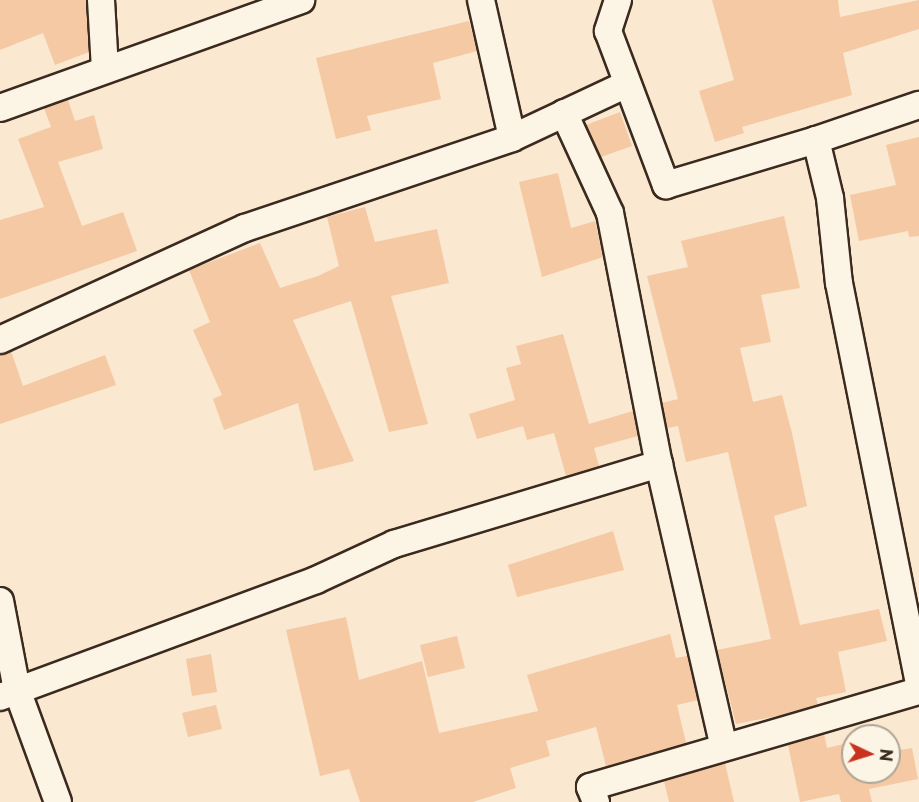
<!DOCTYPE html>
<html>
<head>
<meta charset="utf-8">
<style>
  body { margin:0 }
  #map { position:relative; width:919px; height:802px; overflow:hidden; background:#fae8d1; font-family:"Playpen Sans",sans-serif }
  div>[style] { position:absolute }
  .building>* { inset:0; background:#f4c9a3 }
  .roads { filter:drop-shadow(2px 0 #3b2a1e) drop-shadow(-2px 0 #3b2a1e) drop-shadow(0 2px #3b2a1e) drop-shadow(0 -2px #3b2a1e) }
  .street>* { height:26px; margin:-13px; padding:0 13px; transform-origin:13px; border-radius:13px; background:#fcf5e5 }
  span { translate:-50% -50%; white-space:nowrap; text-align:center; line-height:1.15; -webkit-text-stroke:5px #fcf5e5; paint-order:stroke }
  .north { position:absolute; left:841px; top:724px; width:60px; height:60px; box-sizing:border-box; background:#fcf5e5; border:2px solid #afa495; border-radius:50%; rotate:94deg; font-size:16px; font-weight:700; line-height:24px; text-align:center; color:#3b2a1e }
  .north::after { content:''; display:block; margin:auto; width:21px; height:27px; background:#c8321e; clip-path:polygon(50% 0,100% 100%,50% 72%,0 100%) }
</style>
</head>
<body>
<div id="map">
  <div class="building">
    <div style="clip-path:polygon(0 0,86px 0,89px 52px,55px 65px,43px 33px,0 50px)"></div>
    <div style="clip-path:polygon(712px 0,838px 0,840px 17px,919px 0,919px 29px,843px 53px,852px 95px,742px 127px,744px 133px,715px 142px,699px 91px,734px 80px)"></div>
    <div style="clip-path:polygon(469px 21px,477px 51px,433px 63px,441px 99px,367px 116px,371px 130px,336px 139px,316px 58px)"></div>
    <div style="clip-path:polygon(68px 100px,75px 121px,94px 115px,103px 149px,58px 162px,82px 226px,123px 212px,137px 251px,0 299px,0 220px,44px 207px,18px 139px,51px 127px,44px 108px)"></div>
    <div style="clip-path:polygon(620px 112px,632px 146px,601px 157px,586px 125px)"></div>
    <div style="clip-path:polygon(919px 137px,919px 236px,909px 237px,908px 231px,859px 241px,850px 195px,896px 185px,886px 145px)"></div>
    <div style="clip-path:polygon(558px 173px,571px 228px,595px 221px,603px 257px,542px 277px,519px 182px)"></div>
    <div style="clip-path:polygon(365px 207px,375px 242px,437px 229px,449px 283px,391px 296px,428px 424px,389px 432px,351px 301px,293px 320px,354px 461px,314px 471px,298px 403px,224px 430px,213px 399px,222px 395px,193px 330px,210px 322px,189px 270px,260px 243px,280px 288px,318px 276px,339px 266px,327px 217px)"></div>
    <div style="clip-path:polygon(784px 216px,800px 288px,761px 295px,771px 342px,740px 348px,753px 402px,782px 395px,792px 433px,807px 506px,774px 516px,800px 625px,879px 609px,887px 641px,838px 652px,846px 692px,816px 698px,818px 705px,782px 715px,736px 724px,717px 650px,771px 639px,728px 452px,686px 462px,678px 426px,667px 428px,662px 403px,678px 399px,647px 276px,688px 267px,681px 241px)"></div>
    <div style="clip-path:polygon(563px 334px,589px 424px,633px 411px,638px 436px,594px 448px,599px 466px,566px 476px,554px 433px,527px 440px,523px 426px,477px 439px,469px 414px,515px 400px,506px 368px,521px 364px,516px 346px)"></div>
    <div style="clip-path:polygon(11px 351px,23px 386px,105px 355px,116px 385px,0 424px,0 355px)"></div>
    <div style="clip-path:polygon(613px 531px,624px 570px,517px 597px,508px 565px)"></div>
    <div style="clip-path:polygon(346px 617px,359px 680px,422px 661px,439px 733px,538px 711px,527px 675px,670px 634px,676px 658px,687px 656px,698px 700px,677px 705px,686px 743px,606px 766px,596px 727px,546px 741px,550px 756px,510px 768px,516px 788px,473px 802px,360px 802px,349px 769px,320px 776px,286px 630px)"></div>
    <div style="clip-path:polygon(457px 636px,465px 668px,428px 677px,420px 645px)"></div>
    <div style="clip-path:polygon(211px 654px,217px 692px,192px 696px,186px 659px)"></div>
    <div style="clip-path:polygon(216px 705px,222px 729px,188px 737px,182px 713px)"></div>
    <div style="clip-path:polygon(824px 734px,827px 748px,848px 743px,853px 772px,889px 772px,889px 752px,912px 748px,918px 779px,869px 789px,872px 802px,841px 802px,839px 794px,800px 802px,788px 745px)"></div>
    <div style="clip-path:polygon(725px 763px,734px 802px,669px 802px,664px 781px)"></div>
  </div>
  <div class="roads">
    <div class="street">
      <div style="left:101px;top:0;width:69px;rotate:86.7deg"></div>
      <div style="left:481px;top:0;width:141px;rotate:77.3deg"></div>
      <div style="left:618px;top:0;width:33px;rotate:108deg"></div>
      <div style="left:608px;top:31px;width:165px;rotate:69.4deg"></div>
      <div style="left:666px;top:185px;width:157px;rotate:-16.7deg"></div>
      <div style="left:816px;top:140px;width:60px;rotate:76.4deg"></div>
      <div style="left:830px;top:198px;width:85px;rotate:84deg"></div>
      <div style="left:839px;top:283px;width:407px;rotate:78.7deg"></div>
      <div style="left:0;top:108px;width:320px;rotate:-19.7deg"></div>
      <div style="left:564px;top:113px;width:110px;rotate:65.3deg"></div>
      <div style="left:610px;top:213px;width:256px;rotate:79deg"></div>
      <div style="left:659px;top:464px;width:287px;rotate:77.1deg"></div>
      <div style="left:816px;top:140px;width:109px;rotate:-18.8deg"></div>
      <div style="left:0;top:340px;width:269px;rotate:-24.6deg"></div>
      <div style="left:245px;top:228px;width:282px;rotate:-18.6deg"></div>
      <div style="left:512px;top:138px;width:127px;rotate:-25.2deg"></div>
      <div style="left:0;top:601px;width:91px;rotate:79.2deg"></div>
      <div style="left:17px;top:690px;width:119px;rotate:69.9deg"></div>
      <div style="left:0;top:697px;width:337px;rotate:-20.3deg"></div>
      <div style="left:316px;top:580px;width:86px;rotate:-24.8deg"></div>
      <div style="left:394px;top:544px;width:277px;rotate:-16.8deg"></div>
      <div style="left:596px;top:802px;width:16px;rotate:-112deg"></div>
      <div style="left:590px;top:787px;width:343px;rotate:-16.3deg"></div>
    </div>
  </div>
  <div class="north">N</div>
</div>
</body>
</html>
